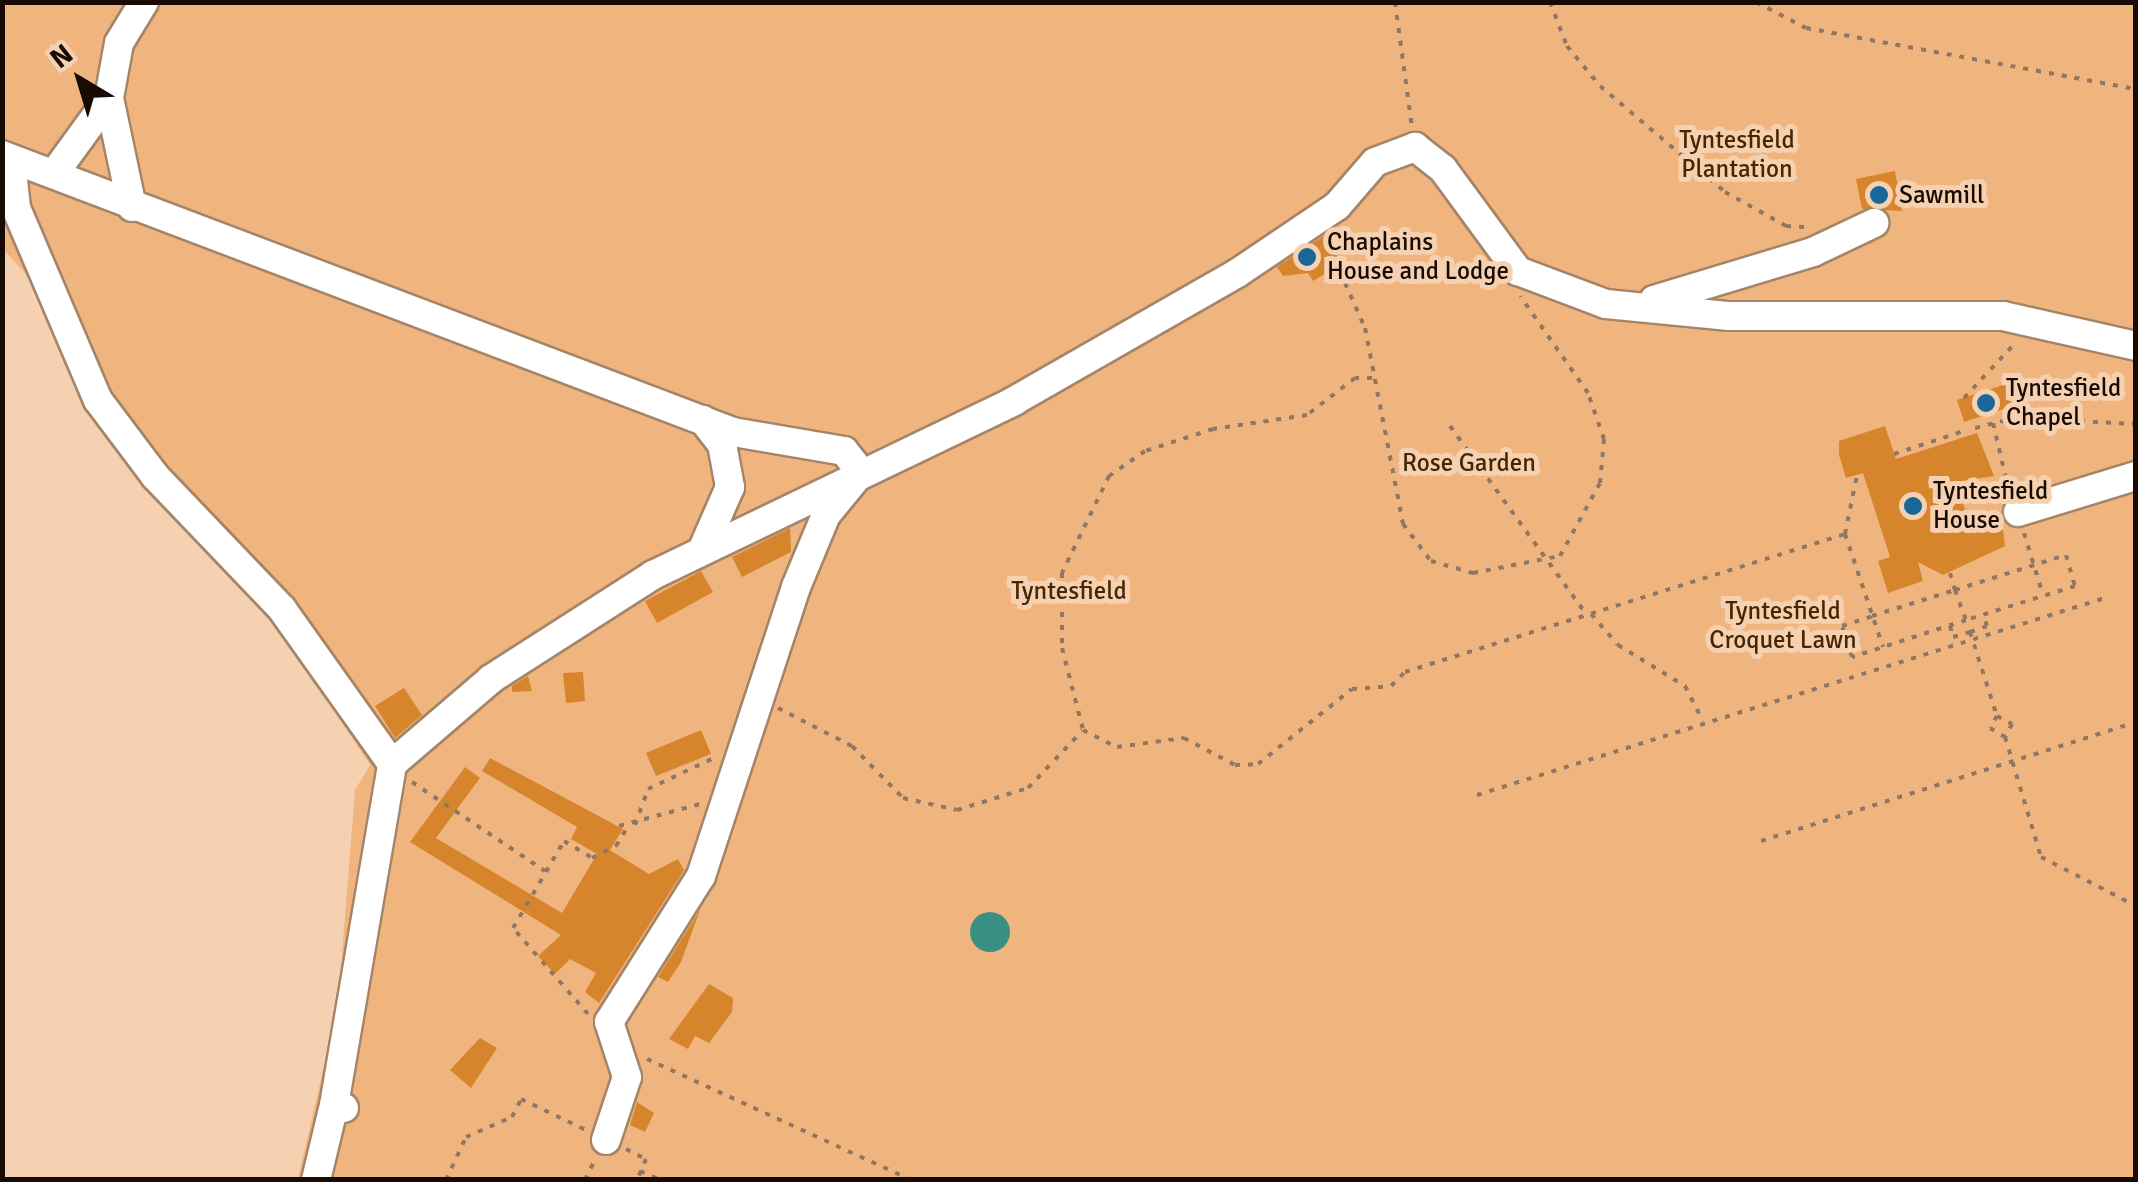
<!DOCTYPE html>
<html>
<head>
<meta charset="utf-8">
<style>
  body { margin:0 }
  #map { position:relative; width:2138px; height:1182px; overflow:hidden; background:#f5d1b2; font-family:Signika,sans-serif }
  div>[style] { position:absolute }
  .green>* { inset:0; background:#f0b57f }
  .water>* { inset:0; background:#3a8f83 }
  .round { border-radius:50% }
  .building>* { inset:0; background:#d6852d }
  .path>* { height:4px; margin-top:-2px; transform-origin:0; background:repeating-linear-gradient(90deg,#907763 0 5px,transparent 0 13px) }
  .roads { filter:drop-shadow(2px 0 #a58467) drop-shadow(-2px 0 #a58467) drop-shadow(0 2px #a58467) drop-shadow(0 -2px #a58467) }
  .minor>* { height:28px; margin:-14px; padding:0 14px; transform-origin:14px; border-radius:14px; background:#fff }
  .dots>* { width:28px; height:28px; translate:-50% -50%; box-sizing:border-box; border:5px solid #f5d1b2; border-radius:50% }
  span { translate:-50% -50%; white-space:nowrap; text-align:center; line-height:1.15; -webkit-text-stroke:10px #f5d1b2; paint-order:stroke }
  .park-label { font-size:25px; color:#472602 }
  .poi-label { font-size:25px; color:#170b03 }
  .left { translate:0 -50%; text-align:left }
  .frame { position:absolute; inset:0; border:5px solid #170b03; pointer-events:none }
  .north { position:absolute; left:30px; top:30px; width:100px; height:100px; -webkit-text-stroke:8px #f5d1b2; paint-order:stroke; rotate:322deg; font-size:28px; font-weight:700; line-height:40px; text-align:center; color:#170b03 }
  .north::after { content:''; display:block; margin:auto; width:35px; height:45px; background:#170b03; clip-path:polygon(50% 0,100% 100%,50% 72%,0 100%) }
</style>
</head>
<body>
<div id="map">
  <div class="green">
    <div style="clip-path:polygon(2px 3px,2135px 3px,2135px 1179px,298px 1179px,338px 1005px,355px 790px,370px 765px,274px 619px,156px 487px,47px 283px,32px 281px,3px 249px)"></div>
  </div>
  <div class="water">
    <div class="round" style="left:970px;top:912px;width:40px;height:40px"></div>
  </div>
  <div class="building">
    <div style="clip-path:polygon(1895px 171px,1902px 211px,1862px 209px,1856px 179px)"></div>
    <div style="clip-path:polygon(1325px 235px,1342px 264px,1313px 281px,1308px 273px,1283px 276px,1277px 267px)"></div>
    <div style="clip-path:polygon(2006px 384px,2014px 387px,2013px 406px,1964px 422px,1957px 400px)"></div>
    <div style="clip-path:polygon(1885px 426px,1896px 459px,1977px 433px,1994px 476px,1956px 482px,1969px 522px,2001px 512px,2005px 546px,1943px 575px,1918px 562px,1923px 581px,1888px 593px,1878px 561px,1890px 557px,1863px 473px,1846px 478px,1839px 455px,1839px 441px)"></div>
    <div style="clip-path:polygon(790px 528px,791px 552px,742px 577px,732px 557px)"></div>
    <div style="clip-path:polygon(701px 571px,713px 592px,657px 623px,645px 601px)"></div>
    <div style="clip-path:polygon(583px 672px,585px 701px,566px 703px,563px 673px)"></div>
    <div style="clip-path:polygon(528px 676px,532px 691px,512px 692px,512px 686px)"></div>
    <div style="clip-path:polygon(404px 688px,422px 715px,395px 738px,375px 706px)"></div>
    <div style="clip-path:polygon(701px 730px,711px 754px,656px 776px,646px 753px)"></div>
    <div style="clip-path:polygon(490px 758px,623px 829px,610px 850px,649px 874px,678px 859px,684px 870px,599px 1003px,585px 992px,596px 973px,570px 959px,555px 974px,538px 956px,561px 935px,410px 842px,465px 767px,480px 778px,436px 838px,562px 913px,597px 854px,571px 839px,577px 827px,482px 771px)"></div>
    <div style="clip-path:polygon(700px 910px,681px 962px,668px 982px,658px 977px)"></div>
    <div style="clip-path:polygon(709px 984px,733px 998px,732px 1012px,709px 1043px,695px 1036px,688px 1049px,669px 1039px)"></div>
    <div style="clip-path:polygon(480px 1038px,497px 1048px,471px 1088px,450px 1070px)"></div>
    <div style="clip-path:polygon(637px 1102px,654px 1113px,645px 1132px,630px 1125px)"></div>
  </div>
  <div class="path">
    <div style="left:1395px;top:2px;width:126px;rotate:82.3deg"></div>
    <div style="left:1550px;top:2px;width:47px;rotate:68.9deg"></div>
    <div style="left:1567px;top:46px;width:52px;rotate:50.5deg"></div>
    <div style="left:1600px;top:86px;width:164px;rotate:40.3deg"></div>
    <div style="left:1725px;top:192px;width:70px;rotate:29.1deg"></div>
    <div style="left:1786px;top:226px;width:22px;rotate:3deg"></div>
    <div style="left:1756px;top:2px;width:56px;rotate:27.5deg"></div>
    <div style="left:1806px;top:28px;width:336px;rotate:10.5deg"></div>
    <div style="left:1345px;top:283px;width:49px;rotate:66deg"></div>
    <div style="left:1365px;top:328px;width:200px;rotate:79deg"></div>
    <div style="left:1403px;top:524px;width:46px;rotate:52.9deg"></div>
    <div style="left:1431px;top:561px;width:44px;rotate:15.9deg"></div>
    <div style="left:1473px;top:573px;width:89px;rotate:-11.1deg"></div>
    <div style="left:1560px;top:556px;width:83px;rotate:-61.3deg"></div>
    <div style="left:1600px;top:483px;width:44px;rotate:-84.8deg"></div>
    <div style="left:1604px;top:439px;width:49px;rotate:-109.2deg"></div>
    <div style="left:1588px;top:393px;width:118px;rotate:-125deg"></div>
    <div style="left:1372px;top:378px;width:17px;rotate:180deg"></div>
    <div style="left:1355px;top:378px;width:61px;rotate:142.4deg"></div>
    <div style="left:1307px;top:415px;width:95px;rotate:171.5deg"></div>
    <div style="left:1213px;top:429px;width:71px;rotate:162.1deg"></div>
    <div style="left:1145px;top:451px;width:44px;rotate:145.2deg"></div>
    <div style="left:1109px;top:476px;width:108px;rotate:115.9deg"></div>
    <div style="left:1062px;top:573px;width:75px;rotate:90deg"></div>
    <div style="left:1062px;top:648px;width:85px;rotate:75.6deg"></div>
    <div style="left:1083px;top:730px;width:38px;rotate:27deg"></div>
    <div style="left:1117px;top:747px;width:68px;rotate:-7.7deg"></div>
    <div style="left:1184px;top:738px;width:58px;rotate:27.9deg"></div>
    <div style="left:1235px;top:765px;width:23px;rotate:-2deg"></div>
    <div style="left:1258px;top:764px;width:120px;rotate:-38.6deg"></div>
    <div style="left:1352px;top:689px;width:39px;rotate:-4deg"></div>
    <div style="left:1391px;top:686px;width:20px;rotate:-45deg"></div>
    <div style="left:1405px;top:672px;width:461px;rotate:-17.4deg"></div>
    <div style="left:1845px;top:534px;width:119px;rotate:71.4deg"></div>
    <div style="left:1964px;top:398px;width:78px;rotate:-47.1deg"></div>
    <div style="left:1993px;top:423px;width:70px;rotate:76.8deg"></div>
    <div style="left:1450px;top:426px;width:233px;rotate:54.1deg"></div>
    <div style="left:1975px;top:428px;width:41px;rotate:-14deg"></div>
    <div style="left:2015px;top:418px;width:121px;rotate:2.8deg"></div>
    <div style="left:1894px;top:454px;width:77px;rotate:-18.2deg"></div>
    <div style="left:2024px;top:533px;width:65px;rotate:73deg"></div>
    <div style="left:1845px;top:534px;width:60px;rotate:-78.5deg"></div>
    <div style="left:1950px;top:573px;width:18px;rotate:74deg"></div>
    <div style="left:1955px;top:590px;width:32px;rotate:70deg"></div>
    <div style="left:1966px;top:620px;width:120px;rotate:162deg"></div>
    <div style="left:1852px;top:657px;width:33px;rotate:-108deg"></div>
    <div style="left:1842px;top:626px;width:32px;rotate:-18deg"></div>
    <div style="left:1872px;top:616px;width:87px;rotate:-17.4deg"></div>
    <div style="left:1955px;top:590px;width:116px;rotate:-17.5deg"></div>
    <div style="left:2066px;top:555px;width:32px;rotate:74deg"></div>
    <div style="left:2075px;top:586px;width:114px;rotate:162.7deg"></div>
    <div style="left:1591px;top:614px;width:41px;rotate:48.9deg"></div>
    <div style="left:1618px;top:645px;width:79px;rotate:31.5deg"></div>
    <div style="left:1685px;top:686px;width:39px;rotate:63deg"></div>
    <div style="left:1950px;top:626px;width:11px;rotate:75deg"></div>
    <div style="left:1953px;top:637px;width:18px;rotate:-16deg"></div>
    <div style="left:1970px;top:632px;width:18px;rotate:-19deg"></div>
    <div style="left:1987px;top:626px;width:12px;rotate:-110deg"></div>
    <div style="left:1970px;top:632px;width:88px;rotate:72.2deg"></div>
    <div style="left:1997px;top:716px;width:14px;rotate:120deg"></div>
    <div style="left:1990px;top:728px;width:17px;rotate:31deg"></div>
    <div style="left:778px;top:708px;width:83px;rotate:27.2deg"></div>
    <div style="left:852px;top:746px;width:73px;rotate:45.6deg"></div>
    <div style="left:903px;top:798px;width:55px;rotate:12.5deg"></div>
    <div style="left:957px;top:810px;width:74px;rotate:-17.2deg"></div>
    <div style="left:1028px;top:788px;width:79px;rotate:-46.5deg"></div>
    <div style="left:1997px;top:716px;width:17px;rotate:28deg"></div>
    <div style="left:2012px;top:724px;width:15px;rotate:118deg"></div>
    <div style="left:2005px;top:737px;width:125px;rotate:73.3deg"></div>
    <div style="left:2041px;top:857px;width:107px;rotate:27.3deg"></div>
    <div style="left:412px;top:782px;width:160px;rotate:33.8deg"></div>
    <div style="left:1477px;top:795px;width:658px;rotate:-17.42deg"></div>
    <div style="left:635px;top:825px;width:38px;rotate:-70deg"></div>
    <div style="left:648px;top:789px;width:75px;rotate:-25.2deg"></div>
    <div style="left:619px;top:826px;width:84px;rotate:-15.2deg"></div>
    <div style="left:1761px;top:841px;width:386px;rotate:-17.6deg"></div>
    <div style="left:588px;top:1014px;width:114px;rotate:-131.1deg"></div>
    <div style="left:513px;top:928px;width:101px;rotate:-59.6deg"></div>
    <div style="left:564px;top:841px;width:33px;rotate:31deg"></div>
    <div style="left:592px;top:858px;width:27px;rotate:-27deg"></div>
    <div style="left:616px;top:846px;width:23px;rotate:-59deg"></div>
    <div style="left:647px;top:1059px;width:290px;rotate:24.6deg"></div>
    <div style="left:626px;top:1149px;width:22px;rotate:27deg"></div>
    <div style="left:646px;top:1159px;width:23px;rotate:113deg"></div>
    <div style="left:640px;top:1171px;width:22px;rotate:24deg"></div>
    <div style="left:446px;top:1180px;width:47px;rotate:-65.1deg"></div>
    <div style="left:466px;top:1137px;width:50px;rotate:-23.5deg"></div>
    <div style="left:512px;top:1117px;width:20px;rotate:-63deg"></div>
    <div style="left:521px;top:1099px;width:72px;rotate:25.5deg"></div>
    <div style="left:585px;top:1180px;width:25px;rotate:-64deg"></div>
  </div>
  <div class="roads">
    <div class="minor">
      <div style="left:2px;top:155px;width:782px;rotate:20.75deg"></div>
      <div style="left:733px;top:432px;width:113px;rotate:9.7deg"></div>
      <div style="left:844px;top:451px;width:27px;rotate:51deg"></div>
      <div style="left:11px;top:161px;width:47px;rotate:83.9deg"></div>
      <div style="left:16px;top:208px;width:209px;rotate:66.9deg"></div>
      <div style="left:98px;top:400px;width:95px;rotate:53.1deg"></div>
      <div style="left:155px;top:476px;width:184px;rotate:46.3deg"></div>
      <div style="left:282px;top:609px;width:190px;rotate:54.6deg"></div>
      <div style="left:56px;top:171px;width:90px;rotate:-54deg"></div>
      <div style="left:132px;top:207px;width:111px;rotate:-101.9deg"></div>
      <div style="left:109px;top:98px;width:56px;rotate:-79.7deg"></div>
      <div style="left:119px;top:43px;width:48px;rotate:-58.6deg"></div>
      <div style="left:1654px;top:300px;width:166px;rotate:-16.8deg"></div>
      <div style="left:1813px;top:252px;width:68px;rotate:-25.4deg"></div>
      <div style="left:703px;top:420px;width:31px;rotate:52deg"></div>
      <div style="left:722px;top:444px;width:44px;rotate:79.5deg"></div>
      <div style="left:730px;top:487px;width:64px;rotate:113.8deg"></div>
      <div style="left:2018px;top:512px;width:123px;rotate:-17deg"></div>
      <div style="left:344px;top:1108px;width:10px;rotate:-163deg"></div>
      <div style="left:334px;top:1105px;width:346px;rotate:-80.3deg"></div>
      <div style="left:392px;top:764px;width:130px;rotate:-40.6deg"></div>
      <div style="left:491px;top:679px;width:193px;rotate:-32.7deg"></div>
      <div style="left:653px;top:575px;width:401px;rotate:-25.7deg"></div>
      <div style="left:1014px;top:401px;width:256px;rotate:-29.8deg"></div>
      <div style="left:1236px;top:274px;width:122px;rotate:-34deg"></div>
      <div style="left:1337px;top:206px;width:58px;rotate:-49.2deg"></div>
      <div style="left:1375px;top:162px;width:43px;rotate:-20.6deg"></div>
      <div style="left:1415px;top:147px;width:36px;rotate:38deg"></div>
      <div style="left:1443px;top:169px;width:127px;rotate:53.7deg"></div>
      <div style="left:1518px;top:271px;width:94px;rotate:20.6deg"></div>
      <div style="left:1606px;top:304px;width:124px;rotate:5.6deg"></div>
      <div style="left:1729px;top:316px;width:274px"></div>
      <div style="left:2003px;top:316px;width:136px;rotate:12.7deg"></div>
      <div style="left:606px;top:1140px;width:66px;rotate:-71.6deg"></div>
      <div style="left:627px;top:1077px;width:58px;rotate:-108.1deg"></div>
      <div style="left:609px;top:1022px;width:173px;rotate:-57.8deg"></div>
      <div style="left:701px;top:876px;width:304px;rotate:-71.8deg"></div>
      <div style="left:796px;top:587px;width:78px;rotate:-67.4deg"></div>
      <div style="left:826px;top:515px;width:49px;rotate:-50.8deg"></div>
      <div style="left:316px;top:1180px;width:77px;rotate:-76.5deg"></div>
    </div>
  </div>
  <div class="dots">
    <div style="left:1879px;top:195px;background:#196799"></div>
    <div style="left:1307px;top:257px;background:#196799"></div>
    <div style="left:1986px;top:403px;background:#196799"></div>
    <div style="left:1913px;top:506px;background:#196799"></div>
  </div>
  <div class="park-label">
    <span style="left:1737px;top:155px">Tyntesfield<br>Plantation</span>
    <span style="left:1469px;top:463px">Rose Garden</span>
    <span style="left:1069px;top:591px">Tyntesfield</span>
    <span style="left:1783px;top:626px">Tyntesfield<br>Croquet Lawn</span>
  </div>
  <div class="poi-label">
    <span class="left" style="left:1899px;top:195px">Sawmill</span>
    <span class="left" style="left:1327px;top:257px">Chaplains<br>House and Lodge</span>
    <span class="left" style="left:2006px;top:403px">Tyntesfield<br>Chapel</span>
    <span class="left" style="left:1933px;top:506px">Tyntesfield<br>House</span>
  </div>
  <div class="frame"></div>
  <div class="north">N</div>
</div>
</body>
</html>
